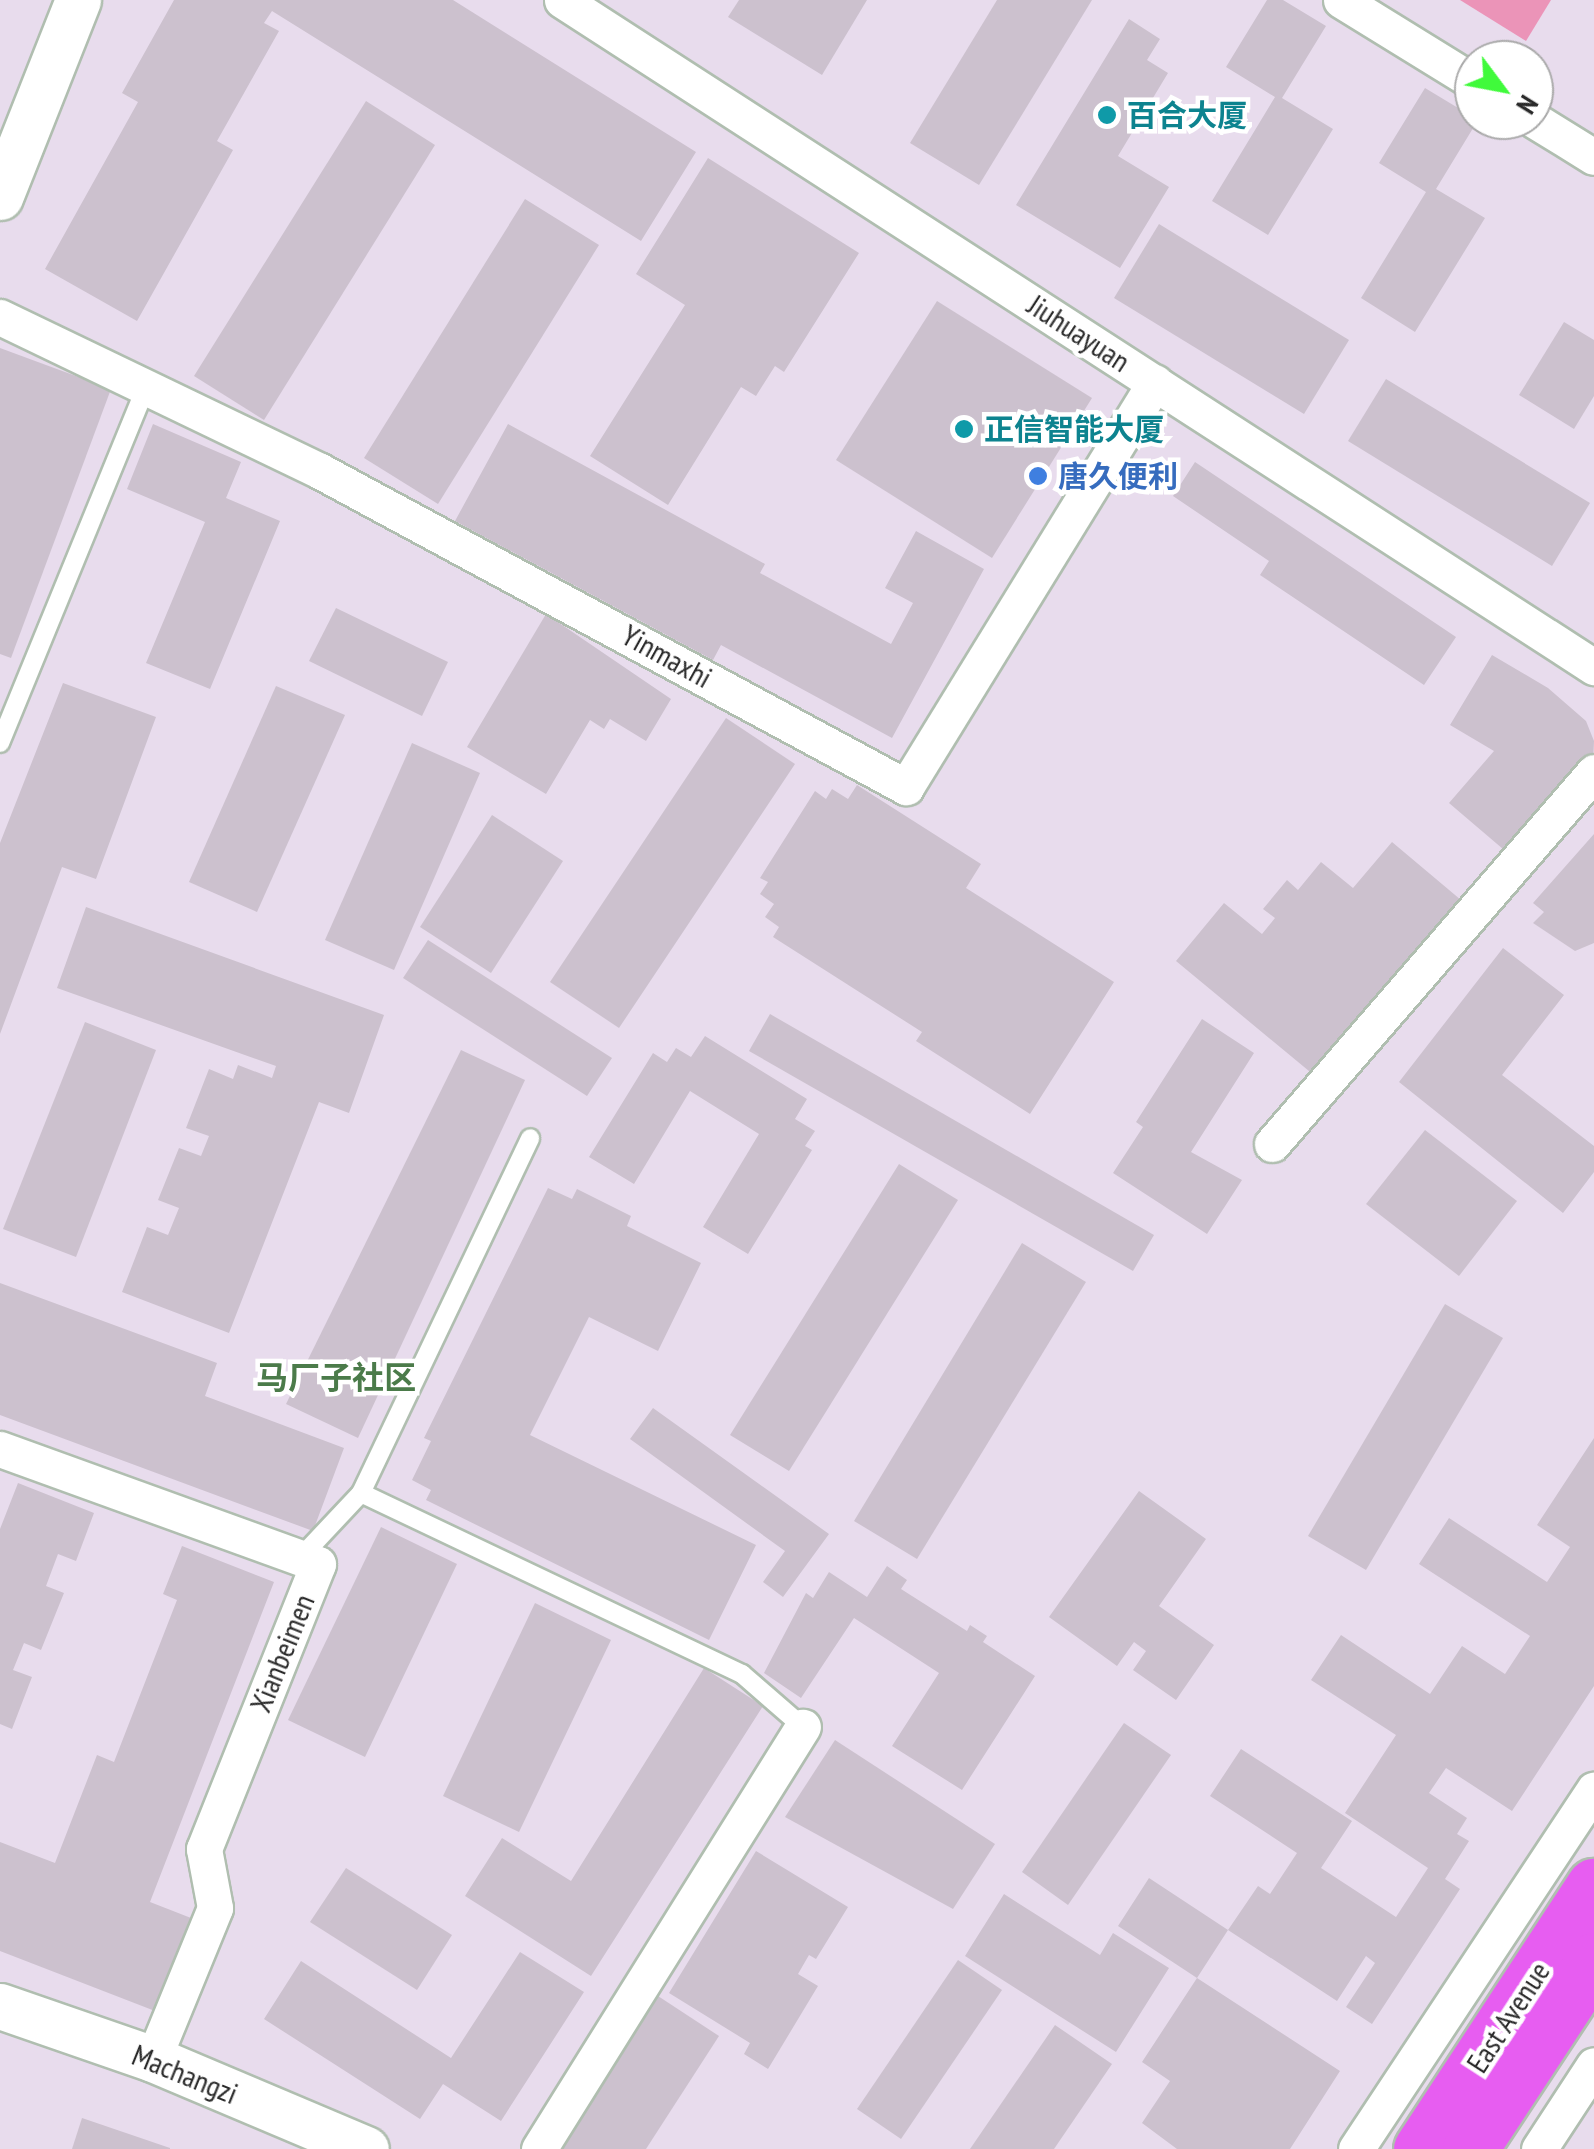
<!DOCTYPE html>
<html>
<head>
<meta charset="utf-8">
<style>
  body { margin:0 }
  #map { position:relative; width:1594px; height:2149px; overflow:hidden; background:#e8dced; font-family:"PT Sans Narrow","Noto Sans SC",sans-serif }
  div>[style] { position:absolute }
  .pitch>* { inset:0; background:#eb94b8 }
  .building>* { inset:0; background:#ccc1ce }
  .roads { filter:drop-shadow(2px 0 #b0beb0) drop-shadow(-2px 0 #b0beb0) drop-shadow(0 2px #b0beb0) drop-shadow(0 -2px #b0beb0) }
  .service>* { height:18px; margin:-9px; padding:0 9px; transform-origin:9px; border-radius:9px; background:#fff }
  .minor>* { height:35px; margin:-17.5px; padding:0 17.5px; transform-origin:17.5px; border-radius:17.5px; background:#fff }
  .tertiary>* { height:45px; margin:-22.5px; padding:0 22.5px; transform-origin:22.5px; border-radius:22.5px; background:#fff }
  .primary>* { height:55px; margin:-27.5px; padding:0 27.5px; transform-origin:27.5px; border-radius:27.5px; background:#e75df1 }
  .dots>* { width:28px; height:28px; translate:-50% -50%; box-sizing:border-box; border:5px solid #fff; border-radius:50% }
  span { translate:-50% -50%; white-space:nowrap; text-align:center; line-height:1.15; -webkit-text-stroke:9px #fff; paint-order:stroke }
  .culture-label { font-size:30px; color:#0d838f; font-weight:700 }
  .left { translate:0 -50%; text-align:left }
  .street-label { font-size:30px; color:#2a2a2a }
  .shop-label { font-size:30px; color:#366cbe; font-weight:700 }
  .neighbourhood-label { font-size:32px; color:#4b7b4a; font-weight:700 }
  .north { position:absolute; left:1454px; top:40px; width:100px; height:100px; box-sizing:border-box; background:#fff; border:2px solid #aaa; border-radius:50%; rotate:122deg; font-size:28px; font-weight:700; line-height:40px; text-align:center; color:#2a2a2a }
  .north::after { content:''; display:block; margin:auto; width:35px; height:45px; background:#40fa3b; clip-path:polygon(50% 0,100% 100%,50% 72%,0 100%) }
</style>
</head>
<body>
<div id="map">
  <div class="pitch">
    <div style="clip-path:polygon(1460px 0,1551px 0,1526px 41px)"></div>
  </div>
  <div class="building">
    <div style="clip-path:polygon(174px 0,453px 0,696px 152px,641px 241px,272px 11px,264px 23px,279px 31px,217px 141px,233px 150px,137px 321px,45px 269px,138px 102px,122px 93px)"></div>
    <div style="clip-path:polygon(739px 0,867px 0,822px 75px,728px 17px)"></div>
    <div style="clip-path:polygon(997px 0,1092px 0,979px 185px,910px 143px)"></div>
    <div style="clip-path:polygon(1267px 0,1283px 0,1326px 26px,1282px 98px,1333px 129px,1268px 235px,1212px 201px,1275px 97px,1226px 67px)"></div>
    <div style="clip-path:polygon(1129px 19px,1160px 39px,1147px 60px,1168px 73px,1118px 156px,1169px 187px,1120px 268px,1016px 205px)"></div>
    <div style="clip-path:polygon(1425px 88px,1478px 120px,1436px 189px,1485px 218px,1415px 332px,1361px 298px,1426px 192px,1379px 163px)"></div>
    <div style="clip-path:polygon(366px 101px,435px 145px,264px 420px,194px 376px)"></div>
    <div style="clip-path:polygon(708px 158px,859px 253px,784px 372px,775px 366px,756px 396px,741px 387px,668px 505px,590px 456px,685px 305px,636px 274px)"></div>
    <div style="clip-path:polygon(525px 199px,599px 245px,438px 504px,364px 458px)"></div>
    <div style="clip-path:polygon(1159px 224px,1349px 340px,1304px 414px,1114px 298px)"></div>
    <div style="clip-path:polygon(937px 301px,1092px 398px,992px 558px,836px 460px)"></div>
    <div style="clip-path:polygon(1564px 322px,1594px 340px,1594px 396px,1574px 429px,1519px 395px)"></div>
    <div style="clip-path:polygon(0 348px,111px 389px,11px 658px,0 654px)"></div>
    <div style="clip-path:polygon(1386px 379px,1590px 503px,1552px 566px,1348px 441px)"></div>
    <div style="clip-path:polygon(153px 424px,241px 462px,226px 498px,280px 521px,210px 689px,146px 663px,205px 522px,127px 489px)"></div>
    <div style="clip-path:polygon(508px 424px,765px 564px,760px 573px,891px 644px,913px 603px,885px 588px,916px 531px,984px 569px,892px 738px,721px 645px,713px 660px,455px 521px)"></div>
    <div style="clip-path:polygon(1195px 462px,1456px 637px,1424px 685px,1260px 575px,1269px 561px,1173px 496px)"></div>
    <div style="clip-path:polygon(336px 608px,448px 662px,422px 716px,309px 661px)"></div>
    <div style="clip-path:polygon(546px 614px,671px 699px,646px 741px,610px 719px,604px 729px,590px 720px,546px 794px,467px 747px)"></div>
    <div style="clip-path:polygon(1492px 655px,1548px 688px,1586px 721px,1594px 741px,1593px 761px,1510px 855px,1449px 803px,1494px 751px,1450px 725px)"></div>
    <div style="clip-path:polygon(63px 683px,156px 717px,96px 879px,62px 867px,0 1034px,0 843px)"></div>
    <div style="clip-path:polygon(276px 686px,345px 715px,257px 912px,189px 882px)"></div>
    <div style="clip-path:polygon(726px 718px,795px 764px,619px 1028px,550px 982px)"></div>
    <div style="clip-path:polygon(412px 743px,480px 773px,394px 970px,325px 940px)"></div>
    <div style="clip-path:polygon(857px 785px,981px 864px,966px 888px,1114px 982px,1030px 1114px,916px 1041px,922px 1032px,773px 937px,779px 927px,765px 917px,774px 904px,760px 894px,768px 882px,760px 878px,815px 791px,826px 799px,832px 789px,848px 799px)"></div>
    <div style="clip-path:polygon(492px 815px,563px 861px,491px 973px,420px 927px)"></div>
    <div style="clip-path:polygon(1594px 834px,1594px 943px,1575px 951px,1533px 923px,1544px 912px,1533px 903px)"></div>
    <div style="clip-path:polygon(1392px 842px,1461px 900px,1315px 1076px,1176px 961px,1224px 903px,1262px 934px,1275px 918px,1263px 909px,1287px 880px,1298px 890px,1321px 862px,1353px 888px)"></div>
    <div style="clip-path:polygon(86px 907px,384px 1015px,349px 1113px,319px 1102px,229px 1333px,122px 1292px,147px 1227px,168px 1235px,179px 1208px,158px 1200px,179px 1148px,201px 1156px,209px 1136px,186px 1128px,209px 1069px,233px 1079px,238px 1065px,272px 1078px,276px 1066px,57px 988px)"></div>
    <div style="clip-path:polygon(428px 940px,612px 1058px,587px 1096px,403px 978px)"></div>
    <div style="clip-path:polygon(1503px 948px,1564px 995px,1502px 1075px,1594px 1146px,1594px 1172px,1563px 1213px,1399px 1082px)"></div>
    <div style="clip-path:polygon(770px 1014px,1154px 1235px,1133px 1271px,749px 1051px)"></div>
    <div style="clip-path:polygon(1202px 1019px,1254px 1053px,1191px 1152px,1242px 1180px,1207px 1234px,1113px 1173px,1143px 1127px,1136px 1122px)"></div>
    <div style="clip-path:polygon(85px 1022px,156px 1050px,76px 1257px,3px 1229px)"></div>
    <div style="clip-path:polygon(705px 1036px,807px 1099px,795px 1119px,815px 1131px,805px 1146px,812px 1150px,748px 1254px,703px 1227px,759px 1134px,690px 1091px,634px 1184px,589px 1157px,653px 1053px,667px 1062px,676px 1048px,691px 1057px)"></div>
    <div style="clip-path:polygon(461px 1050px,525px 1080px,358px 1438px,286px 1404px)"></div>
    <div style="clip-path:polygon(1425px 1130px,1517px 1201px,1459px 1276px,1366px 1204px)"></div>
    <div style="clip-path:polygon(899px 1164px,958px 1200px,789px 1471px,730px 1435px)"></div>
    <div style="clip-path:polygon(548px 1188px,572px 1199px,577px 1189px,631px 1216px,627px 1226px,701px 1263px,658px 1351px,589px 1317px,530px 1435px,756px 1545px,709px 1640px,426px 1500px,431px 1490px,412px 1480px,431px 1441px,424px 1438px)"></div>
    <div style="clip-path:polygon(1022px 1243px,1086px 1282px,917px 1559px,854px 1521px)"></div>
    <div style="clip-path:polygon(0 1283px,217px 1363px,205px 1396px,344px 1448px,313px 1531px,0 1415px)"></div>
    <div style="clip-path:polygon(1445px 1304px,1503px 1338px,1366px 1570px,1308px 1536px)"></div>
    <div style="clip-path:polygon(653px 1408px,829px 1534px,783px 1597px,763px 1582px,785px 1551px,630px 1439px)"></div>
    <div style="clip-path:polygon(1594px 1438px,1594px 1686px,1512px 1811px,1446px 1768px,1429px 1793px,1467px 1818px,1457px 1834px,1469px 1841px,1445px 1879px,1460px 1889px,1372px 2024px,1346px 2007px,1375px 1963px,1366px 1956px,1337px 2001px,1228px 1930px,1197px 1978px,1118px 1926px,1149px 1878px,1228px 1930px,1258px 1886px,1270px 1894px,1297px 1853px,1210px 1796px,1241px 1749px,1352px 1821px,1321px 1868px,1396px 1917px,1428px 1868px,1345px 1813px,1396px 1735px,1311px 1680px,1341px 1635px,1430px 1694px,1462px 1646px,1505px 1674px,1530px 1636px,1419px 1564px,1449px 1518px,1547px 1582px,1570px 1547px,1537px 1525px)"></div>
    <div style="clip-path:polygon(18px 1483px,94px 1513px,76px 1561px,58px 1554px,46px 1586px,64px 1593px,41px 1650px,24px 1643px,13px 1670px,32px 1677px,12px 1729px,0 1724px,0 1529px)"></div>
    <div style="clip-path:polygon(1139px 1491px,1206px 1539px,1159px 1606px,1214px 1645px,1176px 1700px,1133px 1670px,1146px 1651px,1134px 1642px,1117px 1666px,1049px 1617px)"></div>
    <div style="clip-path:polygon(381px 1527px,457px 1564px,365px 1757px,288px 1720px)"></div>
    <div style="clip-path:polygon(182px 1546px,274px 1582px,150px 1902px,191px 1918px,155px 2011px,0 1951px,0 1842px,55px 1863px,97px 1755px,114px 1762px,177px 1600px,163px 1594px)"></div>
    <div style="clip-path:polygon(887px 1566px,907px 1580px,901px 1589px,967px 1631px,970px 1625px,987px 1636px,983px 1642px,1035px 1676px,962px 1790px,892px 1746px,939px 1673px,854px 1618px,801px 1698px,764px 1673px,806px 1593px,813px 1598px,829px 1572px,867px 1597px)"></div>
    <div style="clip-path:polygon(535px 1603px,611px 1640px,519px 1832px,443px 1796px)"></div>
    <div style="clip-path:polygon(704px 1668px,763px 1706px,591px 1976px,465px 1896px,502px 1838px,571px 1881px)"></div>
    <div style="clip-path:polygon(1124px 1723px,1171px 1755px,1068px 1905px,1022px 1872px)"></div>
    <div style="clip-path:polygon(835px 1740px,995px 1844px,953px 1909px,785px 1817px)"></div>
    <div style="clip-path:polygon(756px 1851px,848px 1907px,816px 1959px,809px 1955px,798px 1974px,818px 1986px,768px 2069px,744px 2054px,750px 2043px,669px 1993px)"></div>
    <div style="clip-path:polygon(346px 1868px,452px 1935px,417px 1990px,310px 1922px)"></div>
    <div style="clip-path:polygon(1004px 1894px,1100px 1955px,1113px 1933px,1169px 1968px,1116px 2052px,965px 1956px)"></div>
    <div style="clip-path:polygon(520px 1952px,584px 1992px,501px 2121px,443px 2084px,420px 2119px,264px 2019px,301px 1961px,451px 2058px)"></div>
    <div style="clip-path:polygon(958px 1960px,1002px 1990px,901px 2139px,857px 2109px)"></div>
    <div style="clip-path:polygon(1197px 1978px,1340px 2071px,1290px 2149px,1177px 2149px,1142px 2123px,1170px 2081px,1142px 2062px)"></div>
    <div style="clip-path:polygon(658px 1996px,719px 2036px,646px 2149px,560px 2149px)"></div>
    <div style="clip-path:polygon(1055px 2025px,1112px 2064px,1054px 2149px,970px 2149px)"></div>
    <div style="clip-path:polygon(82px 2118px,170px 2148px,170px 2149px,72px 2149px)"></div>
  </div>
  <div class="roads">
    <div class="service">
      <div style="left:0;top:743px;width:385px;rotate:-67.7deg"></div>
      <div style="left:361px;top:1493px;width:393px;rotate:-64.5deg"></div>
      <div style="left:300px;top:1558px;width:89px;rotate:-46.8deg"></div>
      <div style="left:361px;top:1493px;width:422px;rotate:25.4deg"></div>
      <div style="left:742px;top:1674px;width:81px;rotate:41deg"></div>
    </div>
    <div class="minor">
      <div style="left:562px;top:0;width:1229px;rotate:32.88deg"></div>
      <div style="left:1341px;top:0;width:156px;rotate:31.7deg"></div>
      <div style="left:1534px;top:120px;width:70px;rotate:31.7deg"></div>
      <div style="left:0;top:317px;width:355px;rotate:25.7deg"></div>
      <div style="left:320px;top:471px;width:666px;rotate:28.34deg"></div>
      <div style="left:906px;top:787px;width:475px;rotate:-58.4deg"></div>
      <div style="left:1272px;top:1144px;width:492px;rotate:-49.1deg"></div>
      <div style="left:0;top:1449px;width:338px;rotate:19.9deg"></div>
      <div style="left:318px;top:1564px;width:307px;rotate:111.8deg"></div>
      <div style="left:204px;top:1849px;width:60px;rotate:79.4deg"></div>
      <div style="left:215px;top:1908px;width:163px;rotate:112.3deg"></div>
      <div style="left:539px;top:2149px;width:498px;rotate:-58deg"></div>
      <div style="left:1356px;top:2149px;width:431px;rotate:-56.5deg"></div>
      <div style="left:1539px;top:2149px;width:100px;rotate:-56.8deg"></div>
    </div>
    <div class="tertiary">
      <div style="left:0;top:197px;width:212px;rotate:-68.4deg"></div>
      <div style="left:0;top:2006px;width:162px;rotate:19.1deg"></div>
      <div style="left:153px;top:2059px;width:231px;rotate:22.9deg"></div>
    </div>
    <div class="primary">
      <div style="left:1421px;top:2149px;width:315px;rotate:-56.7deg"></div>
      <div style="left:1470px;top:2149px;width:226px;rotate:-56.7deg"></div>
    </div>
  </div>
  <div class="dots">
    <div style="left:1107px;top:115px;background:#0f9aa8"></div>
    <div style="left:964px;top:429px;background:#0f9aa8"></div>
    <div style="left:1038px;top:476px;background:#3f7fe0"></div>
  </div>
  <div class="culture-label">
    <span class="left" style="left:1127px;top:115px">百合大厦</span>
    <span class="left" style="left:984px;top:429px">正信智能大厦</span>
  </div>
  <div class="street-label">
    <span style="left:1079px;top:333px;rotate:33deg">Jiuhuayuan</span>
    <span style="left:667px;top:656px;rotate:29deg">Yinmaxhi</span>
    <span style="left:282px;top:1653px;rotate:-68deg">Xianbeimen</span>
    <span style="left:1508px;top:2017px;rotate:-57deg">East Avenue</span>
    <span style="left:185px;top:2074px;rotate:22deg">Machangzi</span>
  </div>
  <div class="shop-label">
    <span class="left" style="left:1058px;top:476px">唐久便利</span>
  </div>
  <div class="neighbourhood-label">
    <span style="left:336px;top:1377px">马厂子社区</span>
  </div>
  <div class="north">N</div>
</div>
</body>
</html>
